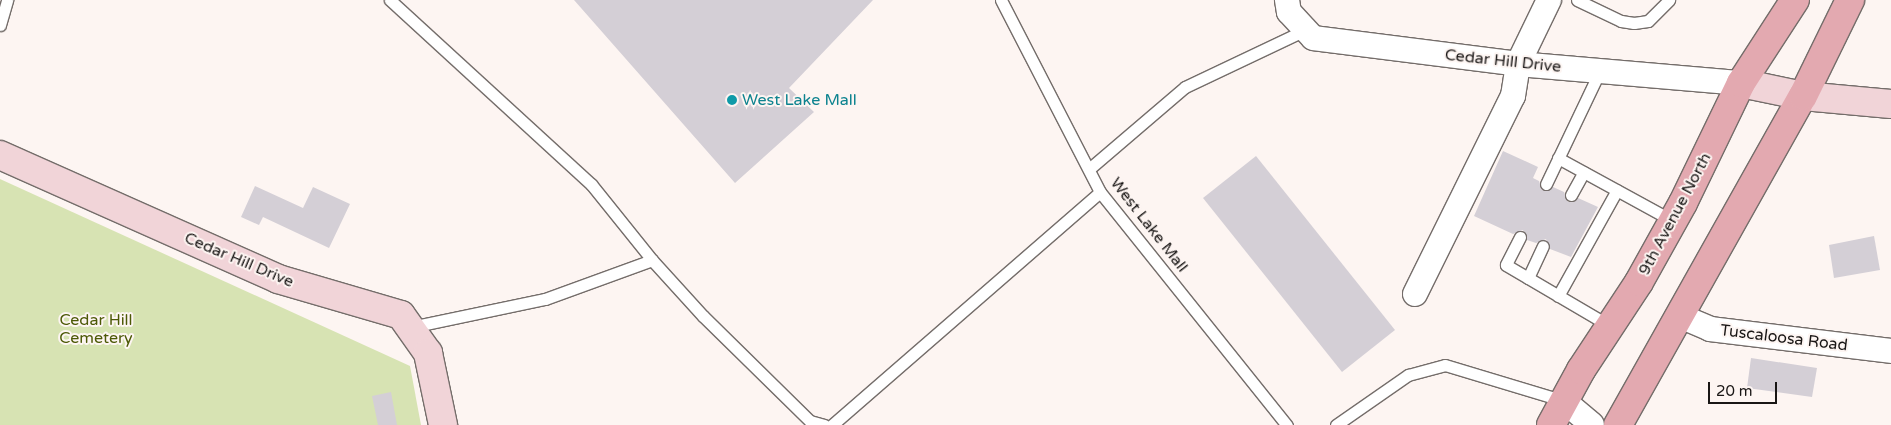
<!DOCTYPE html>
<html>
<head>
<meta charset="utf-8">
<style>
  body { margin:0 }
  #map { position:relative; width:1891px; height:425px; overflow:hidden; background:#fdf5f2; font-family:"Varela Round",sans-serif }
  div>[style] { position:absolute }
  .green>* { inset:0; background:#d7e3b3 }
  .building>* { inset:0; background:#d4cfd6 }
  .roads { filter:drop-shadow(1px 0 #746d6a) drop-shadow(-1px 0 #746d6a) drop-shadow(0 1px #746d6a) drop-shadow(0 -1px #746d6a) }
  .lane>* { height:11px; margin:-5.5px; padding:0 5.5px; transform-origin:5.5px; border-radius:5.5px; background:#fff }
  .street>* { height:24px; margin:-12px; padding:0 12px; transform-origin:12px; border-radius:12px; background:#fff }
  .secondary>* { height:28px; margin:-14px; padding:0 14px; transform-origin:14px; border-radius:14px; background:#f1d4d8 }
  .primary>* { height:28px; margin:-14px; padding:0 14px; transform-origin:14px; border-radius:14px; background:#e3a9b0 }
  .dots>* { width:14px; height:14px; translate:-50% -50%; box-sizing:border-box; border:2px solid #fdf5f2; border-radius:50% }
  span { translate:-50% -50%; white-space:nowrap; text-align:center; line-height:1.15; -webkit-text-stroke:4px #fdf5f2; paint-order:stroke }
  .street-label { font-size:16px; color:#191615 }
  .culture-label { font-size:16px; color:#0d838f }
  .left { translate:0 -50%; text-align:left }
  .park-label { font-size:16px; color:#4c5906 }
  .scale { position:absolute; left:1708px; top:382px; width:69px; height:22px; box-sizing:border-box; border:2px solid #191615; border-top:0; padding-left:6px; font-size:15px; line-height:18px; white-space:nowrap; color:#191615; -webkit-text-stroke:4px #fdf5f2; paint-order:stroke }
</style>
</head>
<body>
<div id="map">
  <div class="green">
    <div style="clip-path:polygon(0 179px,410px 366px,421px 425px,0 425px)"></div>
  </div>
  <div class="building">
    <div style="clip-path:polygon(574px 0,873px 0,789px 88px,814px 112px,735px 183px)"></div>
    <div style="clip-path:polygon(1503px 151px,1538px 167px,1533px 178px,1539px 181px,1542px 190px,1553px 187px,1564px 192px,1568px 202px,1578px 198px,1598px 207px,1571px 257px,1550px 249px,1546px 239px,1536px 243px,1527px 240px,1523px 230px,1513px 234px,1474px 216px)"></div>
    <div style="clip-path:polygon(1256px 156px,1395px 330px,1342px 372px,1203px 198px)"></div>
    <div style="clip-path:polygon(255px 186px,303px 208px,313px 187px,350px 204px,329px 248px,263px 217px,259px 225px,241px 217px)"></div>
    <div style="clip-path:polygon(1874px 236px,1880px 270px,1834px 278px,1829px 245px)"></div>
    <div style="clip-path:polygon(1751px 358px,1817px 368px,1812px 397px,1747px 388px)"></div>
    <div style="clip-path:polygon(391px 392px,397px 425px,378px 425px,372px 396px)"></div>
  </div>
  <div class="roads">
    <div class="lane">
      <div style="left:390px;top:0;width:273px;rotate:42.5deg"></div>
      <div style="left:591px;top:184px;width:97px;rotate:51.2deg"></div>
      <div style="left:652px;top:260px;width:76px;rotate:47.7deg"></div>
      <div style="left:703px;top:316px;width:150px;rotate:44.5deg"></div>
      <div style="left:810px;top:421px;width:15px;rotate:16deg"></div>
      <div style="left:1001px;top:0;width:216px;rotate:62.7deg"></div>
      <div style="left:1100px;top:192px;width:299px;rotate:51.3deg"></div>
      <div style="left:1577px;top:0;width:49px;rotate:25.5deg"></div>
      <div style="left:1621px;top:21px;width:13px;rotate:9deg"></div>
      <div style="left:1634px;top:23px;width:14px;rotate:-8deg"></div>
      <div style="left:1648px;top:21px;width:30px;rotate:-45deg"></div>
      <div style="left:0;top:25px;width:26px;rotate:-74deg"></div>
      <div style="left:1558px;top:158px;width:131px;rotate:28.7deg"></div>
      <div style="left:1089px;top:169px;width:126px;rotate:-40.5deg"></div>
      <div style="left:1185px;top:87px;width:133px;rotate:-25.4deg"></div>
      <div style="left:1546px;top:184px;width:125px;rotate:-64.5deg"></div>
      <div style="left:1571px;top:195px;width:26px;rotate:-61deg"></div>
      <div style="left:1520px;top:237px;width:31px;rotate:117deg"></div>
      <div style="left:1506px;top:265px;width:121px;rotate:30.4deg"></div>
      <div style="left:1528px;top:278px;width:35px;rotate:-65deg"></div>
      <div style="left:1558px;top:296px;width:121px;rotate:-60.9deg"></div>
      <div style="left:411px;top:327px;width:137px;rotate:-11.8deg"></div>
      <div style="left:545px;top:299px;width:114px;rotate:-20deg"></div>
      <div style="left:832px;top:425px;width:355px;rotate:-41deg"></div>
      <div style="left:1336px;top:425px;width:88px;rotate:-34.8deg"></div>
      <div style="left:1408px;top:375px;width:38px;rotate:-15deg"></div>
      <div style="left:1445px;top:365px;width:124px;rotate:16.8deg"></div>
    </div>
    <div class="street">
      <div style="left:1287px;top:0;width:12px;rotate:81deg"></div>
      <div style="left:1289px;top:12px;width:35px;rotate:47deg"></div>
      <div style="left:1313px;top:38px;width:207px;rotate:7.2deg"></div>
      <div style="left:1518px;top:64px;width:224px;rotate:4.9deg"></div>
      <div style="left:1415px;top:294px;width:221px;rotate:-63.7deg"></div>
      <div style="left:1513px;top:96px;width:32px;rotate:-81deg"></div>
      <div style="left:1518px;top:64px;width:71px;rotate:-64.2deg"></div>
      <div style="left:1680px;top:316px;width:33px;rotate:23deg"></div>
      <div style="left:1710px;top:329px;width:182px;rotate:6.9deg"></div>
      <div style="left:1565px;top:402px;width:35px;rotate:40deg"></div>
    </div>
    <div class="secondary">
      <div style="left:1741px;top:83px;width:63px;rotate:11.8deg"></div>
      <div style="left:1803px;top:96px;width:88px;rotate:5.2deg"></div>
      <div style="left:0;top:155px;width:304px;rotate:24deg"></div>
      <div style="left:278px;top:279px;width:128px;rotate:16.3deg"></div>
      <div style="left:401px;top:315px;width:47px;rotate:54.6deg"></div>
      <div style="left:428px;top:353px;width:74px;rotate:78.2deg"></div>
    </div>
    <div class="primary">
      <div style="left:1551px;top:425px;width:63px;rotate:-61.4deg"></div>
      <div style="left:1581px;top:370px;width:105px;rotate:-56.6deg"></div>
      <div style="left:1639px;top:282px;width:90px;rotate:-60.9deg"></div>
      <div style="left:1683px;top:203px;width:133px;rotate:-64.2deg"></div>
      <div style="left:1741px;top:83px;width:99px;rotate:-57deg"></div>
      <div style="left:1618px;top:425px;width:377px;rotate:-60.7deg"></div>
      <div style="left:1803px;top:96px;width:107px;rotate:-63.9deg"></div>
    </div>
  </div>
  <div class="dots">
    <div style="left:732px;top:100px;background:#0f9aa8"></div>
  </div>
  <div class="street-label">
    <span style="left:1503px;top:61px;rotate:6deg">Cedar Hill Drive</span>
    <span style="left:1675px;top:214px;rotate:-62deg">9th Avenue North</span>
    <span style="left:1149px;top:225px;rotate:52deg">West Lake Mall</span>
    <span style="left:239px;top:260px;rotate:23deg">Cedar Hill Drive</span>
    <span style="left:1784px;top:338px;rotate:7deg">Tuscaloosa Road</span>
  </div>
  <div class="culture-label">
    <span class="left" style="left:742px;top:100px">West Lake Mall</span>
  </div>
  <div class="park-label">
    <span style="left:96px;top:329px">Cedar Hill<br>Cemetery</span>
  </div>
  <div class="scale">20 m</div>
</div>
</body>
</html>
